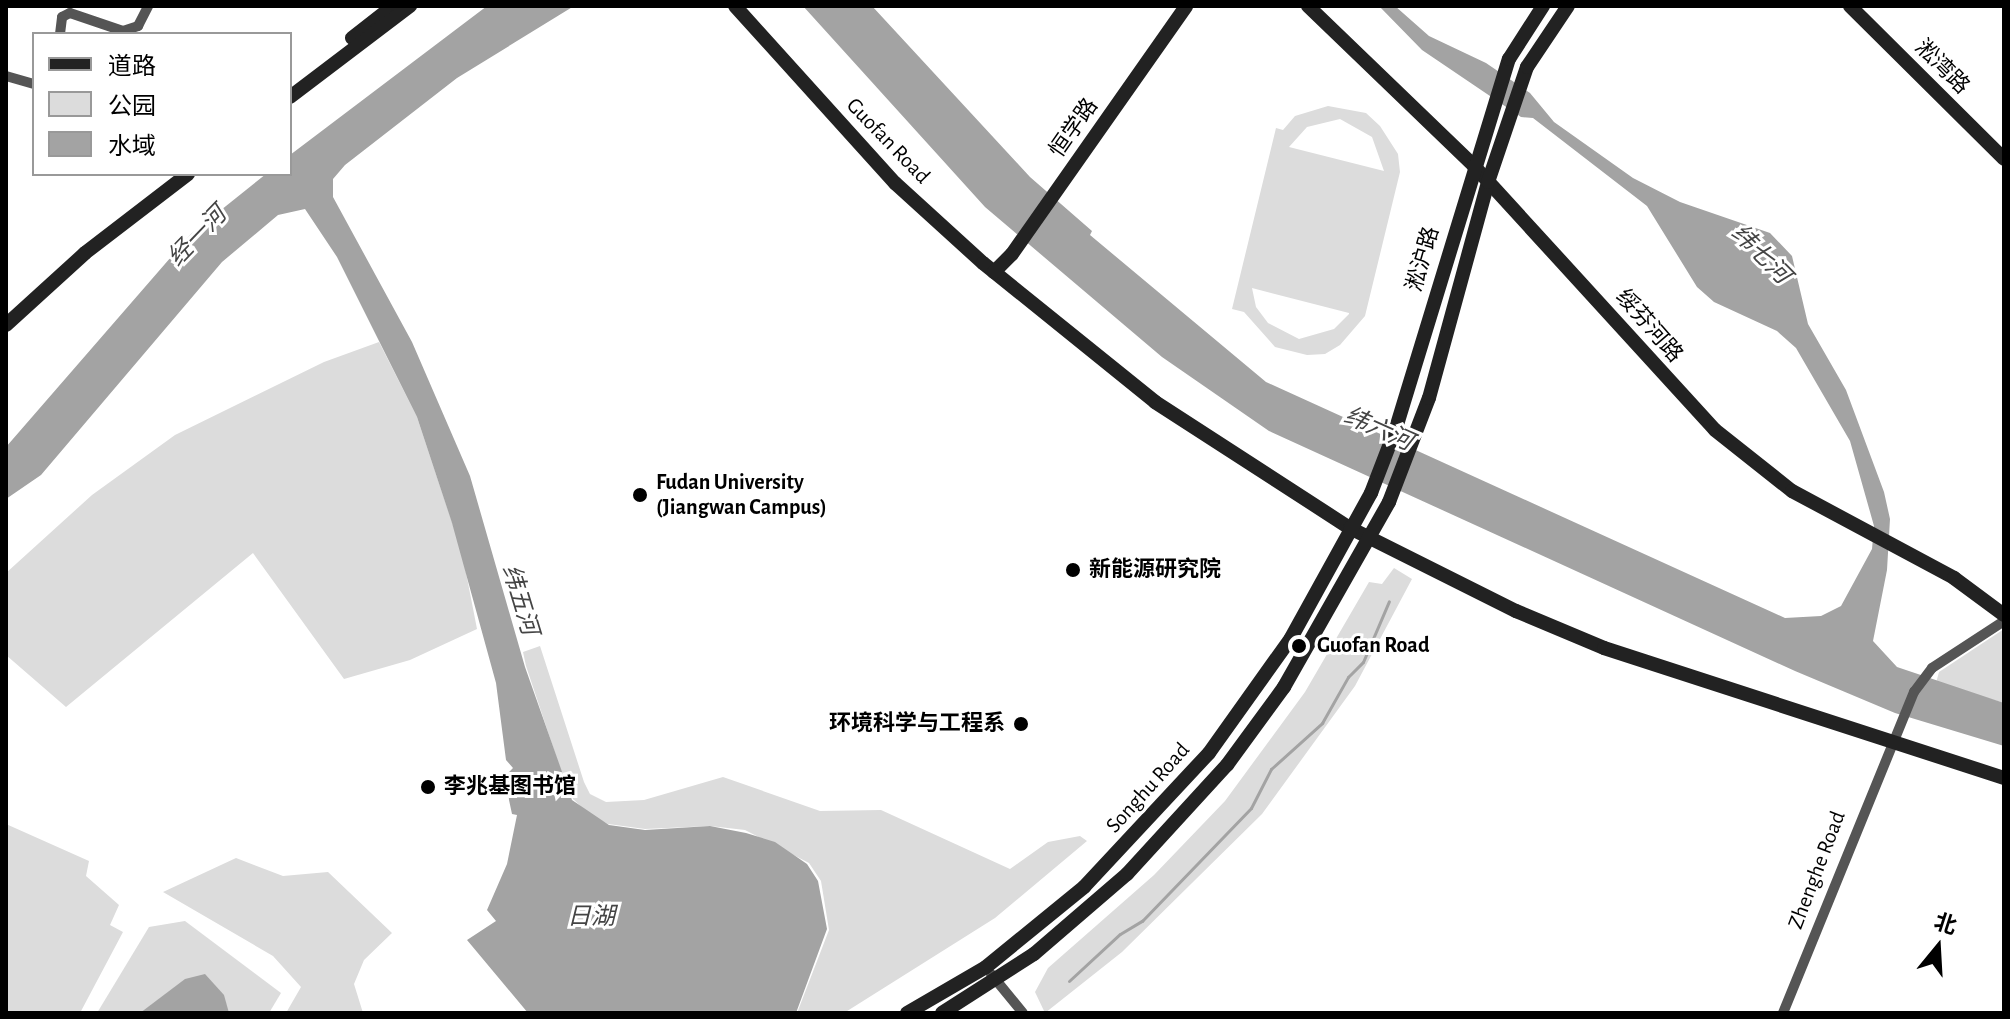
<!DOCTYPE html>
<html>
<head>
<meta charset="utf-8">
<style>
  body { margin:0 }
  #map { position:relative; width:2010px; height:1019px; overflow:hidden; background:#fff; font-family:"Alegreya Sans","Noto Sans SC",sans-serif }
  div>[style] { position:absolute }
  .green>* { inset:0; background:#dcdcdc }
  .water>* { inset:0; background:#a3a3a3 }
  .stream>* { height:3px; margin:-1.5px; padding:0 1.5px; transform-origin:1.5px; border-radius:1.5px; background:#a3a3a3 }
  .street>* { height:10px; margin:-5px; padding:0 5px; transform-origin:5px; border-radius:5px; background:#555 }
  .secondary>* { height:14px; margin:-7px; padding:0 7px; transform-origin:7px; border-radius:7px; background:#222 }
  .dots>* { width:22px; height:22px; translate:-50% -50%; box-sizing:border-box; border:4px solid #fff; border-radius:50% }
  span { translate:-50% -50%; white-space:nowrap; text-align:center; line-height:1.15; -webkit-text-stroke:6px #fff; paint-order:stroke }
  .street-label { font-size:22px; color:#000 }
  .poi-label { font-size:22px; color:#000; font-weight:700 }
  .left { translate:0 -50%; text-align:left }
  .right { translate:-100% -50%; text-align:right }
  .water-label { font-size:24px; color:#444; font-style:italic }
  .frame { position:absolute; inset:0; border:8px solid #000; pointer-events:none }
  .legend { position:absolute; left:32px; top:32px; width:260px; height:144px; box-sizing:border-box; background:#fff; border:2px solid #999; margin:0; padding:10px 14px; list-style:none; font-size:24px; color:#000 }
  .legend li { display:flex; align-items:center; gap:16px; height:40px }
  .legend b { width:40px; border:2px solid #999 }
  .north { position:absolute; left:1898px; top:907px; width:80px; height:80px; -webkit-text-stroke:6px #fff; paint-order:stroke; rotate:18deg; font-size:22px; font-weight:700; line-height:32px; text-align:center; color:#000 }
  .north::after { content:''; display:block; margin:auto; width:28px; height:36px; background:#000; clip-path:polygon(50% 0,100% 100%,50% 72%,0 100%) }
</style>
</head>
<body>
<div id="map">
  <div class="green">
    <div style="clip-path:polygon(evenodd,1328px 106px,1366px 113px,1380px 126px,1398px 154px,1400px 172px,1365px 316px,1340px 345px,1325px 354px,1307px 355px,1275px 347px,1244px 312px,1232px 309px,1276px 128px,1283px 130px,1295px 116px,1328px 106px,1340px 119px,1372px 137px,1384px 171px,1289px 147px,1307px 127px,1340px 119px,1328px 106px,1252px 288px,1349px 313px,1349px 314px,1334px 329px,1299px 339px,1268px 323px,1256px 307px,1252px 288px)"></div>
    <div style="clip-path:polygon(379px 342px,417px 417px,462px 552px,477px 629px,410px 660px,344px 679px,253px 553px,66px 707px,6px 655px,6px 573px,92px 495px,175px 435px,324px 362px)"></div>
    <div style="clip-path:polygon(1394px 568px,1412px 579px,1355px 686px,1262px 814px,1122px 952px,1045px 1013px,1035px 992px,1048px 968px,1154px 875px,1225px 801px,1305px 692px,1369px 582px,1382px 584px)"></div>
    <div style="clip-path:polygon(2004px 629px,2004px 703px,1936px 683px,1939px 672px)"></div>
    <div style="clip-path:polygon(540px 646px,584px 782px,590px 794px,606px 802px,644px 800px,723px 777px,820px 811px,881px 810px,1010px 869px,1048px 842px,1080px 836px,1087px 841px,995px 918px,844px 1013px,797px 1013px,829px 930px,821px 881px,809px 863px,745px 830px,710px 826px,645px 829px,608px 824px,589px 814px,573px 799px,559px 765px,526px 666px,523px 652px)"></div>
    <div style="clip-path:polygon(6px 824px,89px 861px,86px 876px,119px 905px,110px 925px,123px 932px,80px 1013px,6px 1013px)"></div>
    <div style="clip-path:polygon(236px 858px,283px 876px,328px 872px,392px 933px,364px 960px,354px 984px,363px 1013px,286px 1013px,301px 987px,273px 956px,163px 892px)"></div>
    <div style="clip-path:polygon(185px 921px,281px 993px,269px 1013px,97px 1013px,149px 927px)"></div>
  </div>
  <div class="water">
    <div style="clip-path:polygon(487px 6px,574px 6px,457px 78px,345px 165px,333px 179px,333px 197px,412px 342px,470px 476px,525px 667px,572px 800px,609px 825px,645px 830px,710px 826px,746px 833px,775px 842px,807px 864px,818px 881px,827px 929px,796px 1013px,528px 1013px,467px 940px,496px 921px,487px 910px,507px 864px,517px 815px,512px 814px,509px 800px,507px 774px,513px 768px,506px 760px,496px 683px,452px 523px,417px 417px,337px 257px,305px 209px,278px 215px,222px 262px,41px 475px,6px 499px,6px 447px,191px 234px,266px 174px,290px 174px,290px 155px)"></div>
    <div style="clip-path:polygon(803px 6px,872px 6px,1030px 177px,1092px 231px,1090px 235px,1266px 382px,1785px 618px,1821px 616px,1841px 606px,1872px 549px,1874px 526px,1850px 441px,1796px 348px,1777px 331px,1714px 302px,1697px 287px,1647px 206px,1533px 118px,1521px 117px,1422px 50px,1379px 6px,1395px 6px,1429px 36px,1486px 63px,1530px 93px,1554px 122px,1633px 178px,1680px 202px,1770px 233px,1792px 256px,1808px 324px,1846px 390px,1884px 492px,1890px 519px,1887px 570px,1873px 641px,1897px 667px,2004px 703px,2004px 746px,1895px 713px,1795px 671px,1269px 431px,1162px 357px,985px 207px)"></div>
    <div style="clip-path:polygon(205px 974px,224px 995px,229px 1013px,140px 1013px,185px 979px)"></div>
  </div>
  <div class="stream">
    <div style="left:1069px;top:981px;width:69px;rotate:-42.7deg"></div>
    <div style="left:1120px;top:934px;width:26px;rotate:-31deg"></div>
    <div style="left:1142px;top:921px;width:157px;rotate:-46deg"></div>
    <div style="left:1251px;top:808px;width:44px;rotate:-62.9deg"></div>
    <div style="left:1271px;top:769px;width:69px;rotate:-42deg"></div>
    <div style="left:1322px;top:723px;width:53px;rotate:-60.5deg"></div>
    <div style="left:1348px;top:677px;width:21px;rotate:-45deg"></div>
    <div style="left:1363px;top:662px;width:66px;rotate:-66.9deg"></div>
  </div>
  <div class="street">
    <div style="left:60px;top:34px;width:17px;rotate:-83deg"></div>
    <div style="left:62px;top:17px;width:9px;rotate:-27deg"></div>
    <div style="left:70px;top:13px;width:56px;rotate:18.8deg"></div>
    <div style="left:123px;top:31px;width:16px;rotate:-18deg"></div>
    <div style="left:138px;top:26px;width:22px;rotate:-63deg"></div>
    <div style="left:6px;top:76px;width:29px;rotate:16deg"></div>
    <div style="left:991px;top:974px;width:50px;rotate:50.6deg"></div>
    <div style="left:1783px;top:1013px;width:347px;rotate:-67.8deg"></div>
    <div style="left:1914px;top:692px;width:30px;rotate:-53deg"></div>
    <div style="left:1932px;top:668px;width:86px;rotate:-33.1deg"></div>
  </div>
  <div class="secondary">
    <div style="left:735px;top:6px;width:239px;rotate:47.9deg"></div>
    <div style="left:895px;top:183px;width:119px;rotate:42.3deg"></div>
    <div style="left:983px;top:263px;width:221px;rotate:38.9deg"></div>
    <div style="left:1155px;top:402px;width:232px;rotate:32.9deg"></div>
    <div style="left:1350px;top:528px;width:186px;rotate:26.6deg"></div>
    <div style="left:1516px;top:611px;width:95px;rotate:22.8deg"></div>
    <div style="left:1604px;top:648px;width:421px;rotate:18deg"></div>
    <div style="left:1308px;top:6px;width:231px;rotate:43.9deg"></div>
    <div style="left:1474px;top:166px;width:357px;rotate:47.6deg"></div>
    <div style="left:1715px;top:430px;width:98px;rotate:38.4deg"></div>
    <div style="left:1792px;top:491px;width:184px;rotate:28.2deg"></div>
    <div style="left:1954px;top:578px;width:62px;rotate:36.5deg"></div>
    <div style="left:1850px;top:6px;width:217px;rotate:44.8deg"></div>
    <div style="left:352px;top:38px;width:52px;rotate:-38deg"></div>
    <div style="left:290px;top:97px;width:151px;rotate:-37.2deg"></div>
    <div style="left:994px;top:272px;width:25px;rotate:-45deg"></div>
    <div style="left:1012px;top:254px;width:303px;rotate:-54.9deg"></div>
    <div style="left:6px;top:325px;width:107px;rotate:-42.3deg"></div>
    <div style="left:85px;top:253px;width:130px;rotate:-37.5deg"></div>
    <div style="left:907px;top:1013px;width:91px;rotate:-30.2deg"></div>
    <div style="left:986px;top:967px;width:127px;rotate:-39.2deg"></div>
    <div style="left:1084px;top:887px;width:183px;rotate:-47deg"></div>
    <div style="left:1209px;top:753px;width:141px;rotate:-54.5deg"></div>
    <div style="left:1291px;top:638px;width:166px;rotate:-61.1deg"></div>
    <div style="left:1371px;top:493px;width:70px;rotate:-69deg"></div>
    <div style="left:1396px;top:428px;width:386px;rotate:-73deg"></div>
    <div style="left:1509px;top:59px;width:63px;rotate:-57.3deg"></div>
    <div style="left:942px;top:1013px;width:109px;rotate:-32.7deg"></div>
    <div style="left:1034px;top:954px;width:123px;rotate:-40.7deg"></div>
    <div style="left:1127px;top:874px;width:148px;rotate:-47.5deg"></div>
    <div style="left:1227px;top:765px;width:97px;rotate:-53.8deg"></div>
    <div style="left:1284px;top:687px;width:213px;rotate:-60.4deg"></div>
    <div style="left:1389px;top:502px;width:111px;rotate:-69deg"></div>
    <div style="left:1429px;top:398px;width:224px;rotate:-74.7deg"></div>
    <div style="left:1488px;top:182px;width:121px;rotate:-71.3deg"></div>
    <div style="left:1527px;top:67px;width:73px;rotate:-56.1deg"></div>
  </div>
  <div class="dots">
    <div style="left:640px;top:495px;background:#000"></div>
    <div style="left:1073px;top:570px;background:#000"></div>
    <div style="left:1299px;top:646px;background:#000"></div>
    <div style="left:1021px;top:724px;background:#000"></div>
    <div style="left:428px;top:787px;background:#000"></div>
  </div>
  <div class="street-label">
    <span style="left:1942px;top:67px;rotate:45deg">淞湾路</span>
    <span style="left:1074px;top:128px;rotate:-55deg">恒学路</span>
    <span style="left:888px;top:141px;rotate:46deg">Guofan Road</span>
    <span style="left:1423px;top:259px;rotate:-74deg">淞沪路</span>
    <span style="left:1649px;top:326px;rotate:49deg">绥芬河路</span>
    <span style="left:1148px;top:788px;rotate:-48deg">Songhu Road</span>
    <span style="left:1817px;top:870px;rotate:-69deg">Zhenghe Road</span>
  </div>
  <div class="poi-label">
    <span class="left" style="left:656px;top:495px">Fudan University<br>(Jiangwan Campus)</span>
    <span class="left" style="left:1089px;top:570px">新能源研究院</span>
    <span class="left" style="left:1317px;top:646px">Guofan Road</span>
    <span class="right" style="left:1005px;top:724px">环境科学与工程系</span>
    <span class="left" style="left:444px;top:787px">李兆基图书馆</span>
  </div>
  <div class="water-label">
    <span style="left:198px;top:237px;rotate:-46deg">经一河</span>
    <span style="left:1760px;top:255px;rotate:45deg">纬七河</span>
    <span style="left:1378px;top:430px;rotate:24deg">纬六河</span>
    <span style="left:519px;top:600px;rotate:73deg">纬五河</span>
    <span style="left:591px;top:918px">日湖</span>
  </div>
  <div class="frame"></div>
  <ul class="legend">
  <li><b style="height:10px;background:#222"></b>道路</li>
  <li><b style="height:22px;background:#dcdcdc"></b>公园</li>
  <li><b style="height:22px;background:#a3a3a3"></b>水域</li>
  </ul>
  <div class="north">北</div>
</div>
</body>
</html>
